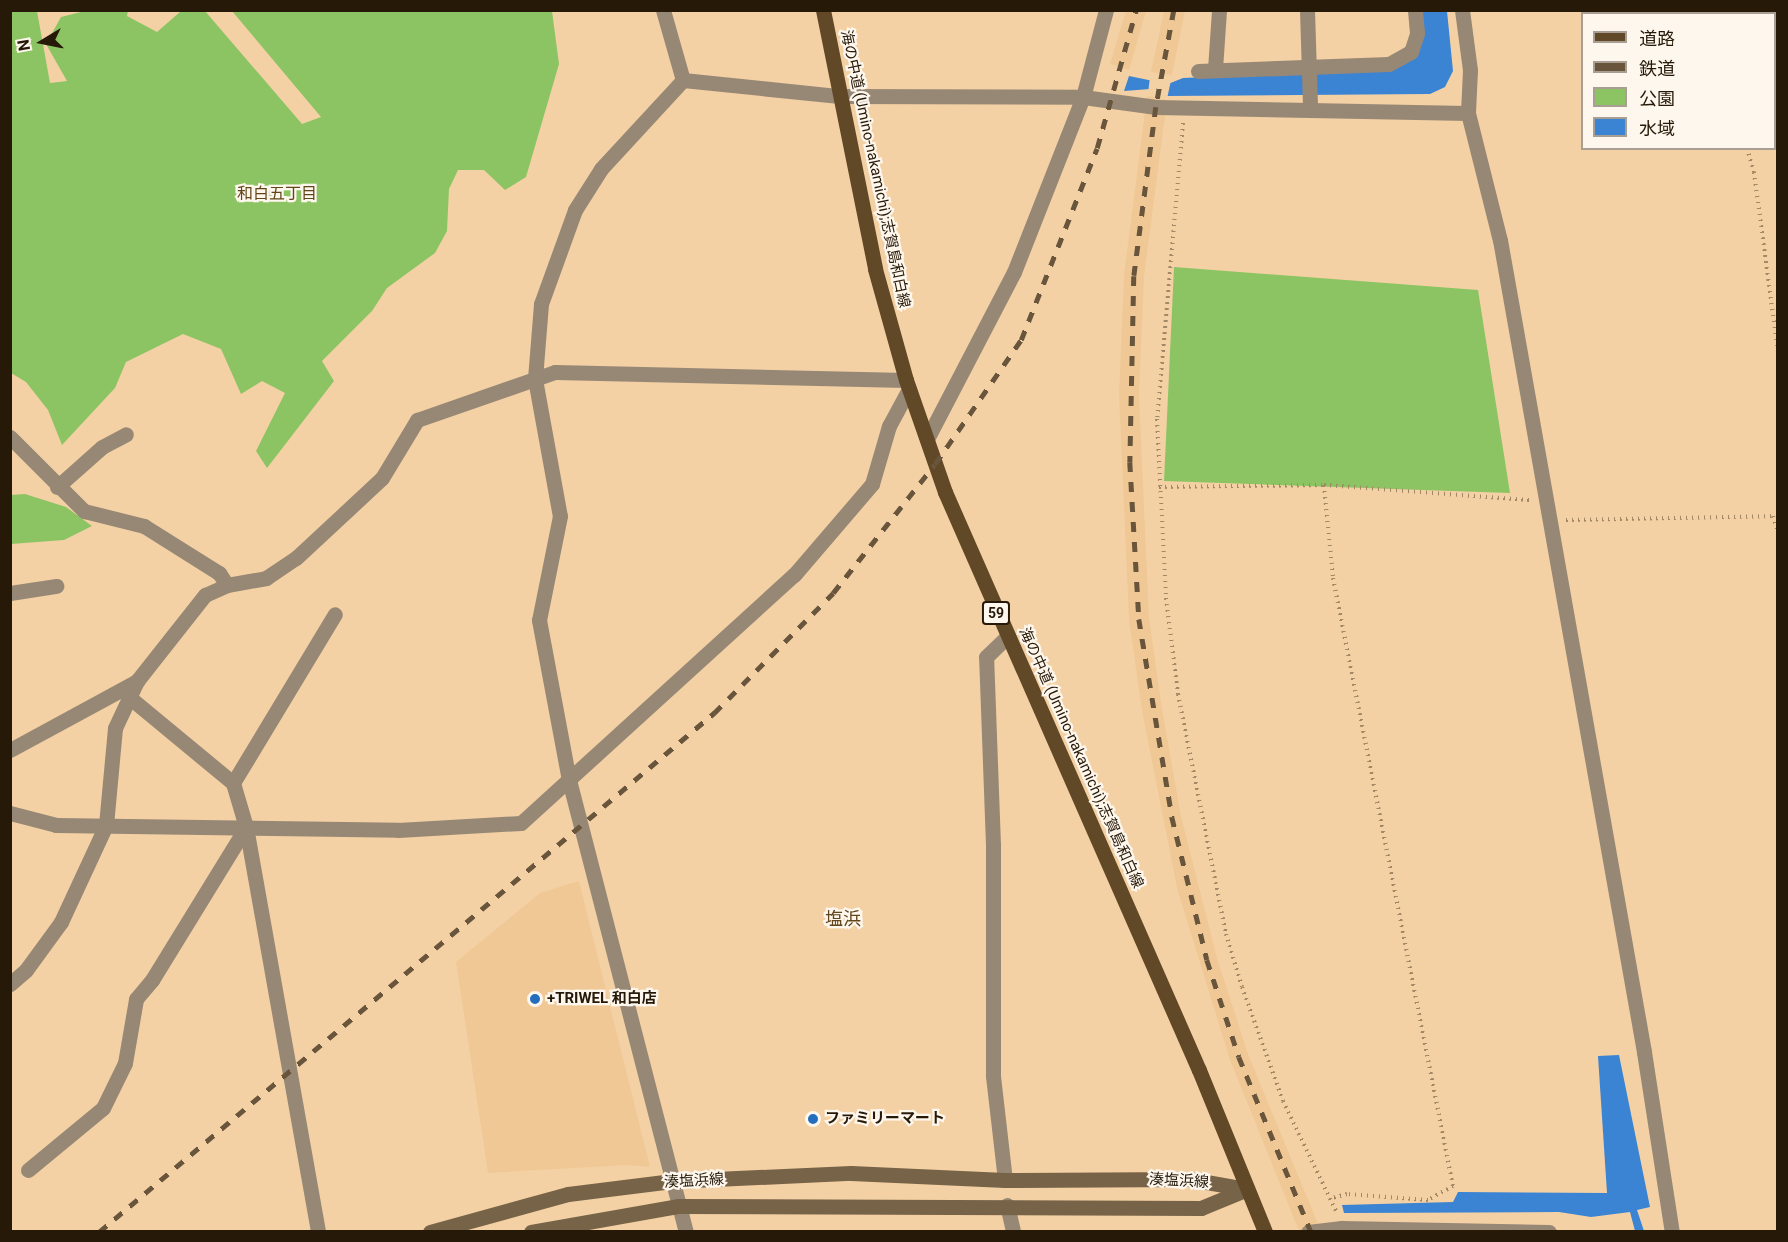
<!DOCTYPE html>
<html>
<head>
<meta charset="utf-8">
<style>
  body { margin:0 }
  #map { position:relative; width:1788px; height:1242px; overflow:hidden; background:#f4d1a4; font-family:Roboto,"Noto Sans JP",sans-serif }
  div>[style] { position:absolute }
  .built>* { inset:0; background:#f0c895 }
  .green>* { inset:0; background:#8cc464 }
  .water>* { inset:0; background:#3b83d3 }
  .pier>* { inset:0; background:#f4d1a4 }
  .path>* { height:4px; margin-top:-2px; transform-origin:0; background:repeating-linear-gradient(90deg,#a38866 0 1.5px,transparent 0 6px) }
  .street>* { height:15px; margin:-7.5px; padding:0 7.5px; transform-origin:7.5px; border-radius:7.5px; background:#978876 }
  .secondary>* { height:15px; margin:-7.5px; padding:0 7.5px; transform-origin:7.5px; border-radius:7.5px; background:#776348 }
  .primary>* { height:15px; margin:-7.5px; padding:0 7.5px; transform-origin:7.5px; border-radius:7.5px; background:#614826 }
  .rail>* { height:4.5px; margin-top:-2.25px; transform-origin:0; background:repeating-linear-gradient(90deg,#69553b 0 10px,transparent 0 20px) }
  .dots>* { width:16px; height:16px; translate:-50% -50%; box-sizing:border-box; border:3px solid #fef7ee; border-radius:50% }
  span { translate:-50% -50%; white-space:nowrap; text-align:center; line-height:1.15; -webkit-text-stroke:4.5px #fef7ee; paint-order:stroke }
  .shield-label span { padding:2px 4px; background:#fef7ee; border:2px solid; border-radius:4px; -webkit-text-stroke-width:0 }
  .shield-label { font-size:14px; color:#261908; font-weight:700 }
  .street-label { font-size:15px; color:#261908 }
  .poi-label { font-size:15px; color:#261908; font-weight:700 }
  .left { translate:0 -50%; text-align:left }
  .neighbourhood-label { font-size:16px; color:#62451a }
  .quarter-label { font-size:18px; color:#62451a }
  .frame { position:absolute; inset:0; border:12px solid #261908; pointer-events:none }
  .legend { position:absolute; left:1581px; top:12px; width:195px; height:138px; box-sizing:border-box; background:#fef7ee; border:2px solid #a89e92; margin:0; padding:8px 10px; list-style:none; font-size:18px; color:#261908 }
  .legend li { display:flex; align-items:center; gap:12px; height:30px }
  .legend b { width:30px; border:2px solid #a89e92 }
  .north { position:absolute; left:12px; top:12px; width:60px; height:60px; -webkit-text-stroke:4px #fef7ee; paint-order:stroke; rotate:260deg; font-size:16px; font-weight:700; line-height:24px; text-align:center; color:#261908 }
  .north::after { content:''; display:block; margin:auto; width:21px; height:27px; background:#261908; clip-path:polygon(50% 0,100% 100%,50% 72%,0 100%) }
</style>
</head>
<body>
<div id="map">
  <div class="built">
    <div style="clip-path:polygon(1126px 10px,1146px 11px,1129px 70px,1110px 64px)"></div>
    <div style="clip-path:polygon(1164px 11px,1185px 11px,1172px 75px,1151px 72px)"></div>
    <div style="clip-path:polygon(1147px 96px,1167px 100px,1144px 277px,1139px 395px,1149px 618px,1162px 709px,1181px 816px,1217px 958px,1248px 1054px,1321px 1231px,1299px 1231px,1230px 1060px,1177px 888px,1142px 711px,1129px 620px,1119px 394px,1124px 275px)"></div>
    <div style="clip-path:polygon(579px 881px,650px 1167px,628px 1165px,488px 1173px,456px 962px,540px 893px)"></div>
  </div>
  <div class="green">
    <div style="clip-path:polygon(10px 11px,37px 11px,50px 83px,67px 81px,46px 44px,61px 17px,85px 11px,128px 11px,127px 16px,157px 32px,181px 11px,205px 11px,302px 124px,321px 117px,232px 11px,552px 11px,559px 64px,526px 177px,505px 190px,484px 170px,458px 170px,449px 189px,447px 231px,435px 253px,387px 288px,372px 311px,322px 361px,334px 381px,267px 468px,256px 451px,285px 393px,262px 381px,241px 394px,221px 349px,183px 334px,126px 362px,115px 388px,62px 445px,48px 410px,26px 382px,11px 373px)"></div>
    <div style="clip-path:polygon(1174px 267px,1478px 290px,1510px 493px,1164px 481px)"></div>
    <div style="clip-path:polygon(25px 494px,66px 507px,92px 526px,64px 540px,11px 544px,11px 495px)"></div>
  </div>
  <div class="water">
    <div style="clip-path:polygon(1422px 11px,1447px 11px,1453px 71px,1445px 87px,1430px 94px,1166px 96px,1150px 89px,1124px 91px,1129px 76px,1168px 84px,1183px 78px,1302px 73px,1418px 52px,1424px 34px)"></div>
    <div style="clip-path:polygon(1619px 1055px,1650px 1207px,1637px 1210px,1644px 1231px,1635px 1231px,1630px 1212px,1591px 1217px,1559px 1212px,1344px 1213px,1342px 1205px,1453px 1202px,1458px 1192px,1607px 1193px,1598px 1056px)"></div>
  </div>
  <div class="pier">
    <div style="clip-path:polygon(1150px 77px,1171px 80px,1167px 99px,1148px 93px)"></div>
  </div>
  <div class="path">
    <div style="left:1715px;top:10px;width:4px;rotate:90deg"></div>
    <div style="left:1183px;top:123px;width:297px;rotate:95deg"></div>
    <div style="left:1157px;top:419px;width:179px;rotate:87.1deg"></div>
    <div style="left:1166px;top:598px;width:97px;rotate:82.9deg"></div>
    <div style="left:1178px;top:694px;width:245px;rotate:78.7deg"></div>
    <div style="left:1226px;top:934px;width:55px;rotate:73.2deg"></div>
    <div style="left:1242px;top:987px;width:121px;rotate:70.2deg"></div>
    <div style="left:1283px;top:1101px;width:122px;rotate:64.3deg"></div>
    <div style="left:1747px;top:148px;width:25px;rotate:74deg"></div>
    <div style="left:1754px;top:172px;width:183px;rotate:82.4deg"></div>
    <div style="left:1324px;top:485px;width:93px;rotate:84.5deg"></div>
    <div style="left:1333px;top:578px;width:620px;rotate:78.84deg"></div>
    <div style="left:1453px;top:1186px;width:29px;rotate:151deg"></div>
    <div style="left:1428px;top:1200px;width:81px;rotate:-175.8deg"></div>
    <div style="left:1347px;top:1194px;width:16px;rotate:165deg"></div>
    <div style="left:1159px;top:487px;width:165px;rotate:-0.7deg"></div>
    <div style="left:1324px;top:485px;width:206px;rotate:4.2deg"></div>
    <div style="left:1773px;top:516px;width:17px;rotate:73deg"></div>
    <div style="left:1566px;top:520px;width:212px;rotate:-1.1deg"></div>
  </div>
  <div class="street">
    <div style="left:663px;top:10px;width:73px;rotate:74.1deg"></div>
    <div style="left:1307px;top:10px;width:98px;rotate:88.2deg"></div>
    <div style="left:1462px;top:10px;width:61px;rotate:82.4deg"></div>
    <div style="left:1470px;top:70px;width:43px;rotate:92.7deg"></div>
    <div style="left:1468px;top:113px;width:131px;rotate:75.9deg"></div>
    <div style="left:1500px;top:240px;width:825px;rotate:79.94deg"></div>
    <div style="left:1644px;top:1052px;width:182px;rotate:81.2deg"></div>
    <div style="left:1215px;top:69px;width:59px;rotate:-86.1deg"></div>
    <div style="left:1198px;top:71px;width:191px;rotate:-2.1deg"></div>
    <div style="left:1389px;top:64px;width:25px;rotate:-29deg"></div>
    <div style="left:1411px;top:52px;width:20px;rotate:-72deg"></div>
    <div style="left:1417px;top:33px;width:23px;rotate:-95deg"></div>
    <div style="left:683px;top:80px;width:121px;rotate:132.7deg"></div>
    <div style="left:601px;top:169px;width:49px;rotate:122.4deg"></div>
    <div style="left:575px;top:210px;width:100px;rotate:109.9deg"></div>
    <div style="left:541px;top:304px;width:75px;rotate:94.6deg"></div>
    <div style="left:535px;top:379px;width:139px;rotate:79.7deg"></div>
    <div style="left:560px;top:516px;width:106px;rotate:101.4deg"></div>
    <div style="left:539px;top:620px;width:163px;rotate:79.4deg"></div>
    <div style="left:569px;top:780px;width:467px;rotate:75.5deg"></div>
    <div style="left:683px;top:80px;width:157px;rotate:5.9deg"></div>
    <div style="left:839px;top:96px;width:244px;rotate:0.2deg"></div>
    <div style="left:1083px;top:97px;width:74px;rotate:7.8deg"></div>
    <div style="left:1156px;top:107px;width:312px;rotate:1.1deg"></div>
    <div style="left:10px;top:437px;width:105px;rotate:45deg"></div>
    <div style="left:84px;top:511px;width:62px;rotate:14deg"></div>
    <div style="left:144px;top:526px;width:89px;rotate:32.1deg"></div>
    <div style="left:219px;top:573px;width:14px;rotate:56deg"></div>
    <div style="left:927px;top:439px;width:188px;rotate:-62.5deg"></div>
    <div style="left:1014px;top:272px;width:188px;rotate:-68.5deg"></div>
    <div style="left:1083px;top:97px;width:90px;rotate:-75.2deg"></div>
    <div style="left:57px;top:487px;width:60px;rotate:-41.6deg"></div>
    <div style="left:102px;top:447px;width:27px;rotate:-28deg"></div>
    <div style="left:10px;top:593px;width:47px;rotate:-8.7deg"></div>
    <div style="left:129px;top:697px;width:135px;rotate:39.6deg"></div>
    <div style="left:233px;top:783px;width:46px;rotate:73.5deg"></div>
    <div style="left:246px;top:827px;width:411px;rotate:79.9deg"></div>
    <div style="left:10px;top:750px;width:145px;rotate:-28.5deg"></div>
    <div style="left:233px;top:783px;width:197px;rotate:-58.9deg"></div>
    <div style="left:10px;top:813px;width:48px;rotate:14.6deg"></div>
    <div style="left:56px;top:825px;width:342px;rotate:0.8deg"></div>
    <div style="left:398px;top:830px;width:123px;rotate:-3.3deg"></div>
    <div style="left:521px;top:823px;width:369px;rotate:-42.3deg"></div>
    <div style="left:794px;top:575px;width:120px;rotate:-49.4deg"></div>
    <div style="left:872px;top:484px;width:60px;rotate:-73.7deg"></div>
    <div style="left:889px;top:426px;width:42px;rotate:-61.6deg"></div>
    <div style="left:10px;top:984px;width:21px;rotate:-41deg"></div>
    <div style="left:26px;top:970px;width:59px;rotate:-53.9deg"></div>
    <div style="left:61px;top:922px;width:107px;rotate:-65.1deg"></div>
    <div style="left:106px;top:825px;width:97px;rotate:-84.7deg"></div>
    <div style="left:115px;top:728px;width:52px;rotate:-64.9deg"></div>
    <div style="left:137px;top:681px;width:110px;rotate:-51.7deg"></div>
    <div style="left:205px;top:595px;width:24px;rotate:-24deg"></div>
    <div style="left:227px;top:585px;width:40px;rotate:-10deg"></div>
    <div style="left:266px;top:578px;width:36px;rotate:-34deg"></div>
    <div style="left:296px;top:558px;width:117px;rotate:-42.9deg"></div>
    <div style="left:382px;top:478px;width:68px;rotate:-58.9deg"></div>
    <div style="left:417px;top:420px;width:146px;rotate:-19.2deg"></div>
    <div style="left:555px;top:372px;width:351px;rotate:1.3deg"></div>
    <div style="left:28px;top:1170px;width:97px;rotate:-39.6deg"></div>
    <div style="left:103px;top:1108px;width:50px;rotate:-63.9deg"></div>
    <div style="left:125px;top:1063px;width:65px;rotate:-80.2deg"></div>
    <div style="left:136px;top:999px;width:25px;rotate:-50deg"></div>
    <div style="left:152px;top:980px;width:180px;rotate:-58.4deg"></div>
    <div style="left:1005px;top:1180px;width:105px;rotate:-96.6deg"></div>
    <div style="left:993px;top:1076px;width:231px;rotate:-90deg"></div>
    <div style="left:993px;top:845px;width:188px;rotate:-92.1deg"></div>
    <div style="left:986px;top:657px;width:29px;rotate:-44deg"></div>
    <div style="left:1007px;top:1205px;width:28px;rotate:77deg"></div>
    <div style="left:1308px;top:1232px;width:34px;rotate:-7deg"></div>
    <div style="left:1342px;top:1228px;width:207px;rotate:1.1deg"></div>
  </div>
  <div class="secondary">
    <div style="left:430px;top:1232px;width:143px;rotate:-15.4deg"></div>
    <div style="left:568px;top:1194px;width:105px;rotate:-7.1deg"></div>
    <div style="left:672px;top:1181px;width:179px;rotate:-2.6deg"></div>
    <div style="left:851px;top:1173px;width:154px;rotate:2.6deg"></div>
    <div style="left:1005px;top:1180px;width:184px;rotate:-0.3deg"></div>
    <div style="left:1189px;top:1179px;width:59px;rotate:9.8deg"></div>
    <div style="left:531px;top:1232px;width:150px;rotate:-10deg"></div>
    <div style="left:679px;top:1206px;width:522px;rotate:0.22deg"></div>
    <div style="left:1201px;top:1208px;width:50px;rotate:-22.4deg"></div>
  </div>
  <div class="primary">
    <div style="left:823px;top:10px;width:264px;rotate:78.6deg"></div>
    <div style="left:875px;top:269px;width:115px;rotate:74.4deg"></div>
    <div style="left:906px;top:380px;width:119px;rotate:70.8deg"></div>
    <div style="left:945px;top:492px;width:631px;rotate:66.28deg"></div>
    <div style="left:1199px;top:1070px;width:175px;rotate:67.8deg"></div>
  </div>
  <div class="rail">
    <div style="left:1174px;top:10px;width:99px;rotate:100.5deg"></div>
    <div style="left:1156px;top:107px;width:170px;rotate:97.4deg"></div>
    <div style="left:1134px;top:276px;width:186px;rotate:91.2deg"></div>
    <div style="left:1130px;top:462px;width:157px;rotate:86.7deg"></div>
    <div style="left:1139px;top:619px;width:201px;rotate:80.5deg"></div>
    <div style="left:1172px;top:817px;width:147px;rotate:76.2deg"></div>
    <div style="left:1207px;top:960px;width:102px;rotate:71.7deg"></div>
    <div style="left:1239px;top:1057px;width:189px;rotate:67.6deg"></div>
    <div style="left:99px;top:1232px;width:805px;rotate:-40.16deg"></div>
    <div style="left:714px;top:713px;width:169px;rotate:-45.2deg"></div>
    <div style="left:833px;top:593px;width:164px;rotate:-51.7deg"></div>
    <div style="left:935px;top:464px;width:151px;rotate:-55.3deg"></div>
    <div style="left:1021px;top:340px;width:206px;rotate:-68.4deg"></div>
    <div style="left:1097px;top:148px;width:143px;rotate:-74.2deg"></div>
  </div>
  <div class="dots">
    <div style="left:535px;top:999px;background:#246ebe"></div>
    <div style="left:813px;top:1119px;background:#246ebe"></div>
  </div>
  <div class="shield-label">
    <span style="left:996px;top:613px">59</span>
  </div>
  <div class="street-label">
    <span style="left:875px;top:169px;rotate:78deg">海の中道 (Umino-nakamichi);志賀島和白線</span>
    <span style="left:1081px;top:758px;rotate:66deg">海の中道 (Umino-nakamichi);志賀島和白線</span>
    <span style="left:694px;top:1181px;rotate:-3deg">湊塩浜線</span>
    <span style="left:1179px;top:1181px;rotate:3deg">湊塩浜線</span>
  </div>
  <div class="poi-label">
    <span class="left" style="left:547px;top:999px">+TRIWEL 和白店</span>
    <span class="left" style="left:825px;top:1119px">ファミリーマート</span>
  </div>
  <div class="neighbourhood-label">
    <span style="left:277px;top:194px">和白五丁目</span>
  </div>
  <div class="quarter-label">
    <span style="left:843px;top:919px">塩浜</span>
  </div>
  <div class="frame"></div>
  <ul class="legend">
  <li><b style="height:8px;background:#614826"></b>道路</li>
  <li><b style="height:8px;background:#69553b"></b>鉄道</li>
  <li><b style="height:16px;background:#8cc464"></b>公園</li>
  <li><b style="height:16px;background:#3b83d3"></b>水域</li>
  </ul>
  <div class="north">N</div>
</div>
</body>
</html>
